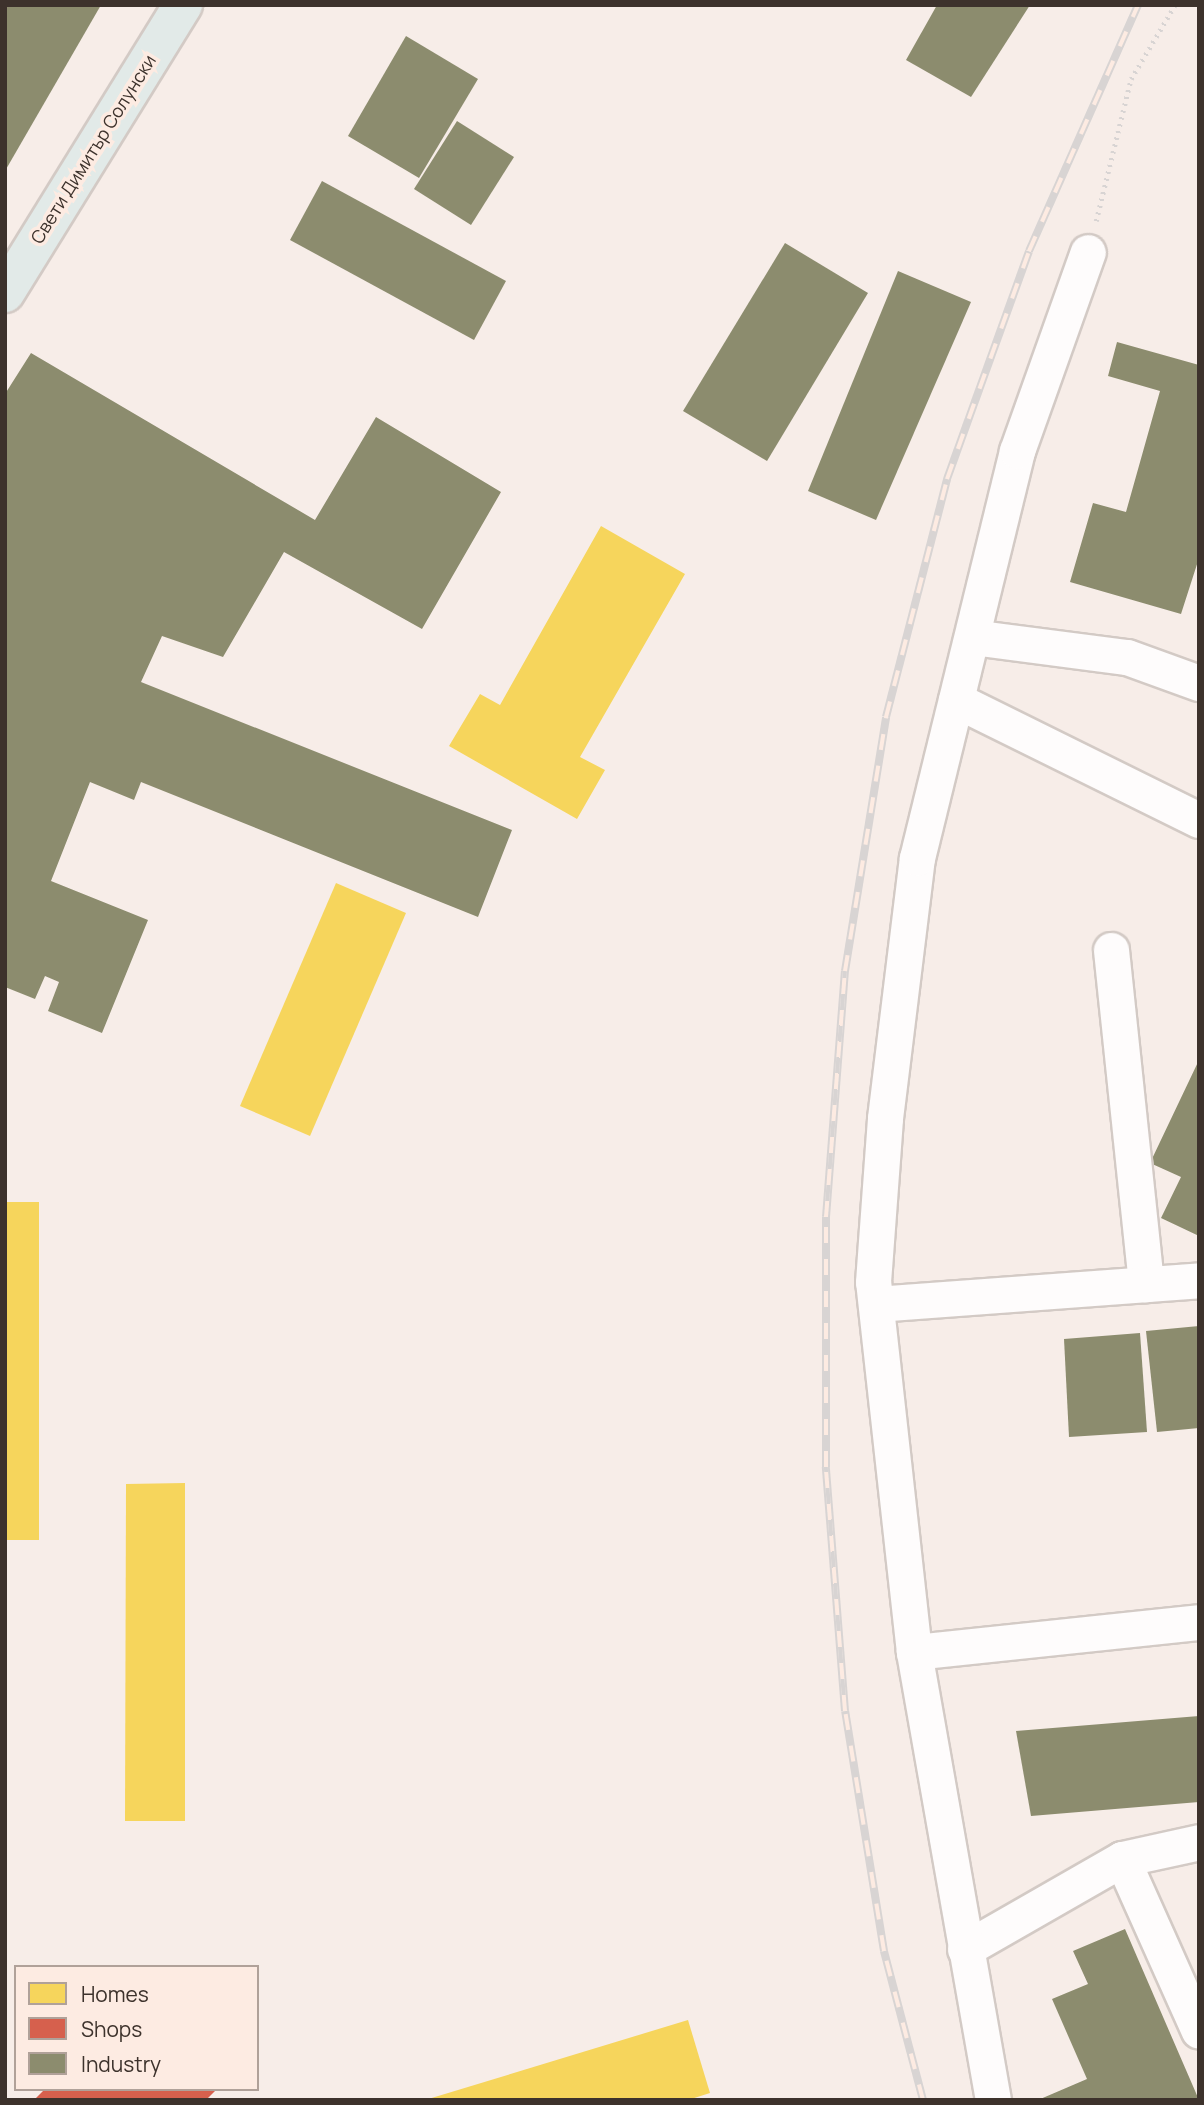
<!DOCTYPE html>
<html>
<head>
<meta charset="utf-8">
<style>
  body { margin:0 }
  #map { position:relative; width:1204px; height:2105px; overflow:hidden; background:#f7ede8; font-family:Manrope,sans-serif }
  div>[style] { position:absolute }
  .homes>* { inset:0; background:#f6d55c }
  .shops>* { inset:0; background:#d6604d }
  .industry>* { inset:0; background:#8c8c6e }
  .path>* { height:4.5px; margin-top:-2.25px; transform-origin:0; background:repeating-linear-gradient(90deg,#d8d4d3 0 2px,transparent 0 7px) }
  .roads { filter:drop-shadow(2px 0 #d3cac5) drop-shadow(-2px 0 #d3cac5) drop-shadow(0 2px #d3cac5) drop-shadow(0 -2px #d3cac5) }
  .minor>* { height:35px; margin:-17.5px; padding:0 17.5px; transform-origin:17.5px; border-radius:17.5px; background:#fefcfc }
  .major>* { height:38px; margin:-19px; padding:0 19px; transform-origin:19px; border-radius:19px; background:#e2eae8 }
  .rail>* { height:8px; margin-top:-4px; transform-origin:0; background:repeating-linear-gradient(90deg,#fdebe2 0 16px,#d8d4d3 0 32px); box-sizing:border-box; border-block:2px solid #d8d4d3 }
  span { translate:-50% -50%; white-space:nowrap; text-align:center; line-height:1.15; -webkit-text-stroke:7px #fdebe2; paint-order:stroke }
  .street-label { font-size:18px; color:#3d322c }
  .frame { position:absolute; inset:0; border:7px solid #3d322c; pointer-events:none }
  .legend { position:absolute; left:14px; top:1965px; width:245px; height:126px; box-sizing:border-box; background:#fdebe2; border:2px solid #b0a199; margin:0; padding:9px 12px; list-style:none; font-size:21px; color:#3d322c }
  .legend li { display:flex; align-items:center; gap:14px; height:35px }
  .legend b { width:35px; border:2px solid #b0a199 }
</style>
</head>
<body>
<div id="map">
  <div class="homes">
    <div style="clip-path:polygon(601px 526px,685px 574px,580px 757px,605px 770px,577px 819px,449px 746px,480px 694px,500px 705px)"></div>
    <div style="clip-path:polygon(336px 883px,406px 913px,310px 1136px,240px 1106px)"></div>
    <div style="clip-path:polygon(5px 1202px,39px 1202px,39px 1540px,5px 1540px)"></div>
    <div style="clip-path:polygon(185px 1483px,185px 1821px,125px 1821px,126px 1484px)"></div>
    <div style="clip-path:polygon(688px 2020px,710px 2093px,688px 2100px,425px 2100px)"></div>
  </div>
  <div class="shops">
    <div style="clip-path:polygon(45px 2089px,217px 2089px,206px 2100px,34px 2100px)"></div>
  </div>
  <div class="industry">
    <div style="clip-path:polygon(5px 5px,101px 5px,5px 171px)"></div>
    <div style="clip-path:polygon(937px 5px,1030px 5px,971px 97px,906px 60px)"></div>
    <div style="clip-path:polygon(406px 36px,478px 79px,419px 178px,348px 136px)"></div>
    <div style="clip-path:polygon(457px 121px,514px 157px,471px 225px,414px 189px)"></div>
    <div style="clip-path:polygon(322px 181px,506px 281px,474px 340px,290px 240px)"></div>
    <div style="clip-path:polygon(785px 243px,868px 293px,767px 461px,683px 411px)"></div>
    <div style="clip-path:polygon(898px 271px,971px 302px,876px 520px,808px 491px)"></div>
    <div style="clip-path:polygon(1117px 342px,1199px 365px,1199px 558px,1181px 614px,1070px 582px,1093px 503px,1126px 512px,1160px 391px,1108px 376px)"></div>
    <div style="clip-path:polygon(31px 353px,315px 520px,376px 417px,501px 492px,422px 629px,284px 552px,223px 657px,162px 636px,141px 682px,512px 830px,478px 917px,141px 782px,134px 800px,90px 782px,51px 881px,148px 920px,102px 1033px,48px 1011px,59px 982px,45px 976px,35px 999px,5px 987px,5px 394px)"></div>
    <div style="clip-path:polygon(1199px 1060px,1199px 1236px,1161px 1218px,1181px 1177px,1150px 1163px)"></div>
    <div style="clip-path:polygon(1199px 1326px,1199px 1428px,1157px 1432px,1146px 1331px)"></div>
    <div style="clip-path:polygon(1140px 1333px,1147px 1432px,1069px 1437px,1064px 1339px)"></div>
    <div style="clip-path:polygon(1199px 1716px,1199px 1802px,1031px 1816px,1016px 1731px)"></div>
    <div style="clip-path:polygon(1125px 1929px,1199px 2100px,1038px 2100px,1087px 2079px,1052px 1999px,1088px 1984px,1073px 1951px)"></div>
  </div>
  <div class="path">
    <div style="left:1096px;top:221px;width:146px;rotate:-76.2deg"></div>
    <div style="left:1131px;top:79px;width:86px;rotate:-59.3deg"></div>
  </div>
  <div class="roads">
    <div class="minor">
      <div style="left:972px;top:637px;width:156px;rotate:7.4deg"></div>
      <div style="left:1127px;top:657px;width:77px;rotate:19.9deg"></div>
      <div style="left:956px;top:700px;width:271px;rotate:26.3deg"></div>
      <div style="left:1111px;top:950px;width:336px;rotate:84deg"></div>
      <div style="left:876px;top:1304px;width:324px;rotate:-4.2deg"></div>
      <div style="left:914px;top:1652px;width:287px;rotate:-6deg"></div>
      <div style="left:1122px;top:1859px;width:188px;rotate:65.9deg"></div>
      <div style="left:965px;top:1949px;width:181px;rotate:-29.8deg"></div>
      <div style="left:1122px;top:1859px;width:79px;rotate:-12.4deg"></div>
      <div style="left:993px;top:2100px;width:455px;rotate:-100deg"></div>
      <div style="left:914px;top:1652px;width:372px;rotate:-96.3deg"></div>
      <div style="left:873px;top:1282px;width:164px;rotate:-85.8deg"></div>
      <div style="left:885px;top:1118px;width:262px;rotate:-83deg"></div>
      <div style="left:917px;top:858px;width:419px;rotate:-76.2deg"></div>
      <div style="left:1017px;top:451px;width:211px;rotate:-70.4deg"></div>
    </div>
    <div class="major">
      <div style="left:5px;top:293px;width:339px;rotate:-58.3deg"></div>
    </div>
  </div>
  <div class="rail">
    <div style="left:923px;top:2100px;width:154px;rotate:-104.7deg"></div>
    <div style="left:884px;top:1951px;width:243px;rotate:-99.2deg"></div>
    <div style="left:845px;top:1711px;width:245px;rotate:-94.5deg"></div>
    <div style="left:826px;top:1467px;width:250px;rotate:-90deg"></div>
    <div style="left:826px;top:1217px;width:247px;rotate:-85.6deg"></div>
    <div style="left:845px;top:971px;width:257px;rotate:-80.8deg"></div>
    <div style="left:886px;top:717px;width:246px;rotate:-75.6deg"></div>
    <div style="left:947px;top:479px;width:242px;rotate:-70.2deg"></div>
    <div style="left:1029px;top:251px;width:269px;rotate:-66.1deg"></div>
  </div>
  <div class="street-label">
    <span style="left:93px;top:149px;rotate:-58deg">Свети Димитър Солунски</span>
  </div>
  <div class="frame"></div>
  <ul class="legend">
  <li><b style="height:19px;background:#f6d55c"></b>Homes</li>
  <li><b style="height:19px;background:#d6604d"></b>Shops</li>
  <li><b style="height:19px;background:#8c8c6e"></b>Industry</li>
  </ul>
</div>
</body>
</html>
